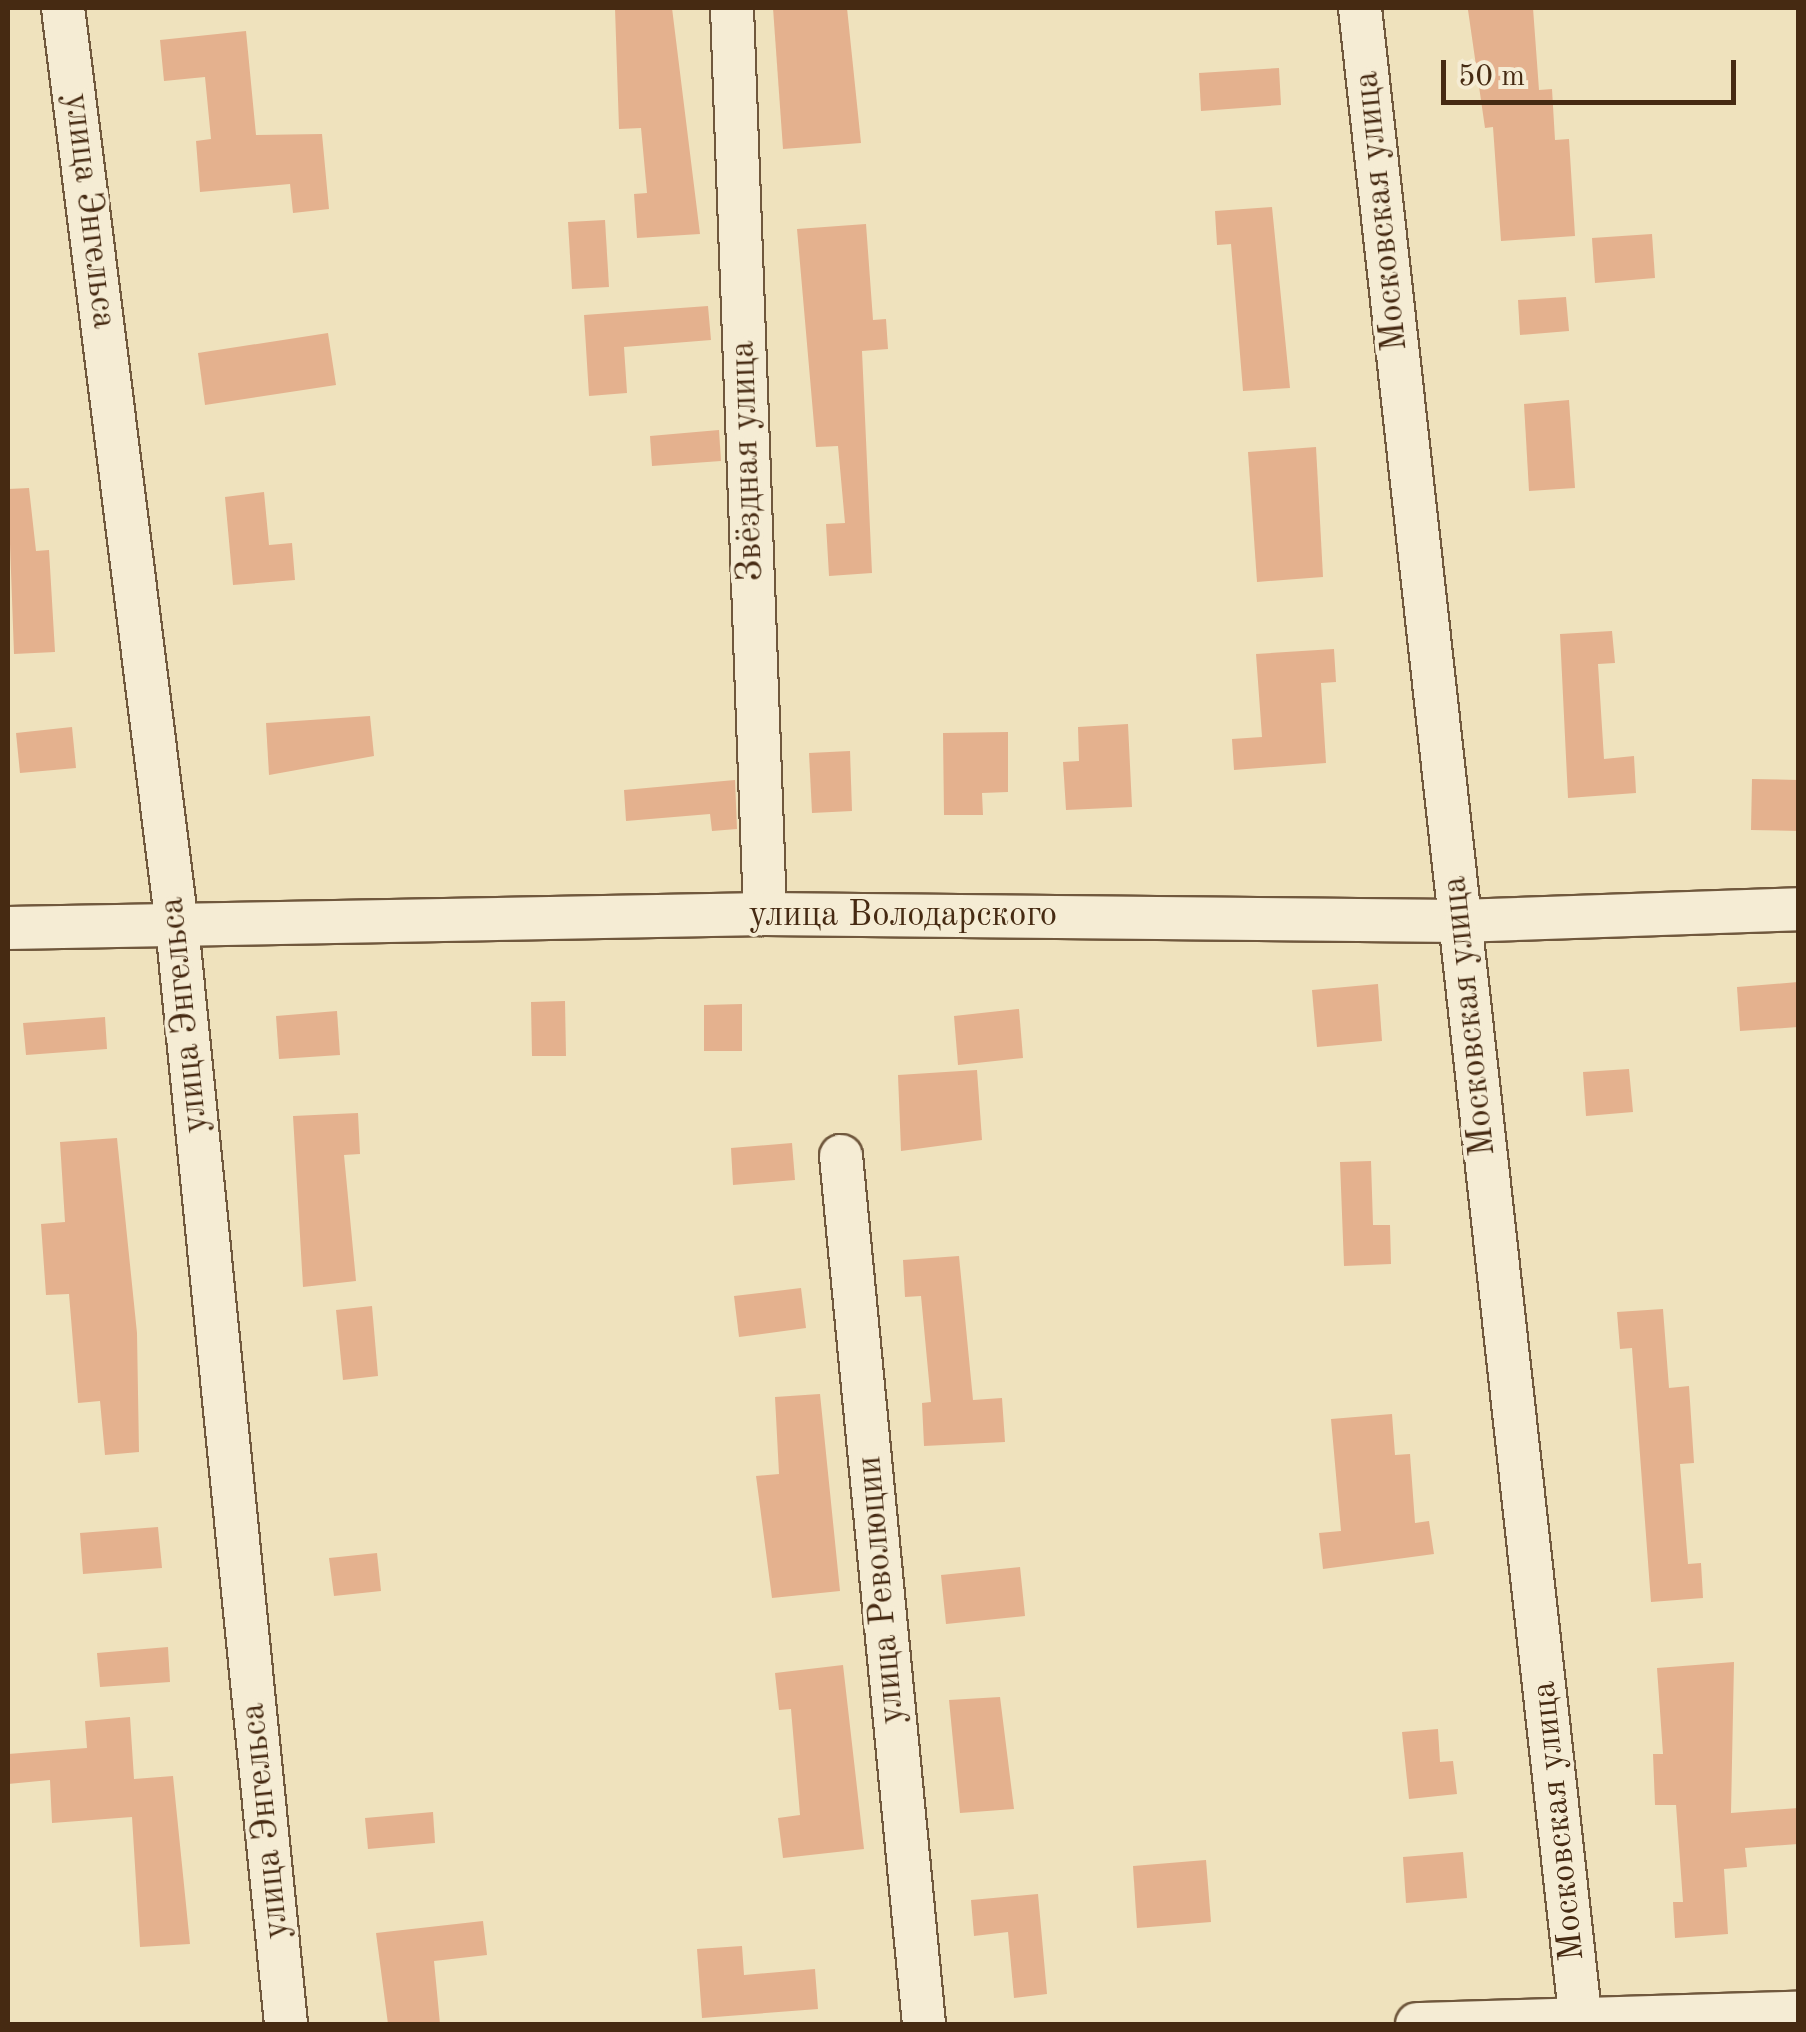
<!DOCTYPE html>
<html>
<head>
<meta charset="utf-8">
<style>
  body { margin:0 }
  #map { position:relative; width:1806px; height:2032px; overflow:hidden; background:#efe2bd; font-family:"Old Standard TT",serif }
  div>[style] { position:absolute }
  .building>* { inset:0; background:#e4b18e }
  .roads { filter:drop-shadow(2px 0 #70583d) drop-shadow(-2px 0 #70583d) drop-shadow(0 2px #70583d) drop-shadow(0 -2px #70583d) }
  .street>* { height:42px; margin:-21px; padding:0 21px; transform-origin:21px; border-radius:21px; background:#f5ecd4 }
  span { translate:-50% -50%; white-space:nowrap; text-align:center; line-height:1.15; -webkit-text-stroke:8px #f5ecd4; paint-order:stroke }
  .street-label { font-size:35px; color:#462a12 }
  .frame { position:absolute; inset:0; border:10px solid #462a12; pointer-events:none }
  .scale { position:absolute; left:1441px; top:60px; width:295px; height:45px; box-sizing:border-box; border:5px solid #462a12; border-top:0; padding-left:12px; font-size:30px; line-height:35px; white-space:nowrap; color:#462a12; -webkit-text-stroke:8px #f5ecd4; paint-order:stroke }
</style>
</head>
<body>
<div id="map">
  <div class="building">
    <div style="clip-path:polygon(615px 8px,672px 8px,700px 234px,637px 238px,634px 194px,647px 193px,641px 128px,619px 129px)"></div>
    <div style="clip-path:polygon(773px 8px,847px 8px,861px 143px,783px 149px)"></div>
    <div style="clip-path:polygon(1533px 8px,1539px 90px,1552px 89px,1555px 140px,1569px 139px,1575px 236px,1501px 241px,1493px 127px,1485px 128px,1468px 10px)"></div>
    <div style="clip-path:polygon(246px 31px,256px 135px,322px 134px,329px 209px,293px 213px,290px 184px,200px 192px,196px 141px,211px 139px,205px 77px,164px 81px,160px 40px)"></div>
    <div style="clip-path:polygon(1279px 68px,1281px 105px,1201px 111px,1199px 73px)"></div>
    <div style="clip-path:polygon(1272px 207px,1290px 388px,1243px 391px,1231px 244px,1217px 245px,1215px 211px)"></div>
    <div style="clip-path:polygon(605px 220px,609px 287px,572px 289px,568px 222px)"></div>
    <div style="clip-path:polygon(866px 224px,873px 320px,886px 319px,888px 349px,862px 351px,872px 573px,829px 576px,826px 524px,845px 523px,838px 446px,816px 447px,797px 229px)"></div>
    <div style="clip-path:polygon(1652px 234px,1655px 278px,1595px 283px,1592px 238px)"></div>
    <div style="clip-path:polygon(1566px 297px,1569px 331px,1520px 335px,1518px 300px)"></div>
    <div style="clip-path:polygon(708px 306px,711px 340px,624px 347px,627px 393px,589px 396px,584px 315px)"></div>
    <div style="clip-path:polygon(328px 333px,336px 385px,205px 405px,198px 353px)"></div>
    <div style="clip-path:polygon(1569px 400px,1575px 488px,1529px 491px,1524px 404px)"></div>
    <div style="clip-path:polygon(719px 430px,721px 461px,652px 466px,650px 436px)"></div>
    <div style="clip-path:polygon(1316px 447px,1323px 577px,1257px 582px,1248px 452px)"></div>
    <div style="clip-path:polygon(29px 488px,36px 551px,49px 550px,55px 652px,14px 654px,8px 489px)"></div>
    <div style="clip-path:polygon(264px 492px,269px 545px,292px 543px,295px 580px,233px 585px,225px 497px)"></div>
    <div style="clip-path:polygon(1612px 631px,1615px 663px,1598px 664px,1604px 759px,1634px 756px,1636px 793px,1568px 798px,1560px 634px)"></div>
    <div style="clip-path:polygon(1334px 649px,1336px 682px,1321px 683px,1326px 763px,1234px 770px,1232px 739px,1262px 737px,1256px 654px)"></div>
    <div style="clip-path:polygon(370px 716px,374px 756px,269px 775px,266px 723px)"></div>
    <div style="clip-path:polygon(1128px 724px,1132px 807px,1066px 810px,1063px 762px,1079px 761px,1078px 727px)"></div>
    <div style="clip-path:polygon(72px 727px,76px 768px,20px 773px,16px 733px)"></div>
    <div style="clip-path:polygon(1008px 732px,1008px 792px,982px 793px,983px 815px,944px 815px,943px 733px)"></div>
    <div style="clip-path:polygon(850px 751px,852px 811px,812px 813px,809px 753px)"></div>
    <div style="clip-path:polygon(1752px 779px,1798px 780px,1798px 831px,1751px 830px)"></div>
    <div style="clip-path:polygon(735px 780px,737px 829px,712px 831px,710px 814px,626px 821px,624px 790px)"></div>
    <div style="clip-path:polygon(1798px 982px,1798px 1027px,1740px 1031px,1737px 987px)"></div>
    <div style="clip-path:polygon(1378px 984px,1382px 1041px,1317px 1047px,1312px 990px)"></div>
    <div style="clip-path:polygon(565px 1001px,566px 1056px,532px 1056px,531px 1002px)"></div>
    <div style="clip-path:polygon(742px 1004px,742px 1051px,704px 1051px,704px 1005px)"></div>
    <div style="clip-path:polygon(1019px 1009px,1023px 1058px,958px 1065px,954px 1016px)"></div>
    <div style="clip-path:polygon(337px 1011px,340px 1055px,279px 1059px,276px 1016px)"></div>
    <div style="clip-path:polygon(105px 1017px,107px 1049px,26px 1055px,23px 1023px)"></div>
    <div style="clip-path:polygon(1629px 1069px,1633px 1112px,1586px 1116px,1583px 1072px)"></div>
    <div style="clip-path:polygon(977px 1070px,982px 1140px,901px 1151px,898px 1075px)"></div>
    <div style="clip-path:polygon(358px 1113px,360px 1154px,344px 1155px,356px 1281px,303px 1287px,293px 1116px)"></div>
    <div style="clip-path:polygon(117px 1138px,137px 1333px,139px 1452px,105px 1455px,100px 1401px,78px 1403px,69px 1294px,46px 1295px,41px 1224px,65px 1222px,60px 1142px)"></div>
    <div style="clip-path:polygon(792px 1143px,795px 1180px,733px 1185px,731px 1148px)"></div>
    <div style="clip-path:polygon(1371px 1161px,1373px 1225px,1390px 1225px,1391px 1264px,1344px 1266px,1340px 1162px)"></div>
    <div style="clip-path:polygon(959px 1256px,973px 1400px,1002px 1398px,1005px 1442px,924px 1446px,922px 1403px,931px 1402px,921px 1296px,905px 1297px,903px 1260px)"></div>
    <div style="clip-path:polygon(801px 1288px,806px 1328px,739px 1337px,734px 1296px)"></div>
    <div style="clip-path:polygon(372px 1306px,378px 1376px,343px 1380px,336px 1310px)"></div>
    <div style="clip-path:polygon(1663px 1309px,1669px 1388px,1689px 1386px,1694px 1463px,1680px 1464px,1688px 1564px,1701px 1563px,1703px 1598px,1651px 1602px,1632px 1348px,1620px 1349px,1617px 1312px)"></div>
    <div style="clip-path:polygon(820px 1394px,840px 1591px,772px 1598px,756px 1476px,779px 1474px,775px 1397px)"></div>
    <div style="clip-path:polygon(1392px 1414px,1395px 1455px,1410px 1454px,1415px 1523px,1429px 1521px,1434px 1554px,1323px 1569px,1319px 1533px,1341px 1531px,1331px 1419px)"></div>
    <div style="clip-path:polygon(158px 1527px,162px 1568px,83px 1574px,80px 1533px)"></div>
    <div style="clip-path:polygon(377px 1553px,381px 1591px,334px 1596px,329px 1558px)"></div>
    <div style="clip-path:polygon(1020px 1567px,1025px 1616px,946px 1624px,941px 1575px)"></div>
    <div style="clip-path:polygon(168px 1647px,170px 1682px,100px 1687px,97px 1653px)"></div>
    <div style="clip-path:polygon(1734px 1662px,1731px 1813px,1798px 1808px,1798px 1844px,1745px 1848px,1747px 1867px,1724px 1869px,1728px 1934px,1675px 1938px,1673px 1902px,1683px 1902px,1676px 1805px,1655px 1805px,1653px 1754px,1663px 1754px,1657px 1668px)"></div>
    <div style="clip-path:polygon(843px 1665px,864px 1849px,783px 1858px,778px 1818px,800px 1815px,791px 1709px,779px 1710px,775px 1673px)"></div>
    <div style="clip-path:polygon(1000px 1697px,1014px 1809px,960px 1813px,949px 1700px)"></div>
    <div style="clip-path:polygon(130px 1717px,134px 1779px,173px 1776px,190px 1944px,140px 1947px,132px 1817px,52px 1823px,50px 1780px,8px 1784px,8px 1754px,87px 1748px,85px 1721px)"></div>
    <div style="clip-path:polygon(1438px 1729px,1440px 1762px,1453px 1761px,1457px 1794px,1409px 1799px,1402px 1732px)"></div>
    <div style="clip-path:polygon(433px 1812px,435px 1843px,368px 1849px,365px 1818px)"></div>
    <div style="clip-path:polygon(1463px 1852px,1467px 1898px,1406px 1903px,1403px 1857px)"></div>
    <div style="clip-path:polygon(1206px 1860px,1211px 1922px,1137px 1928px,1133px 1866px)"></div>
    <div style="clip-path:polygon(1038px 1894px,1047px 1994px,1014px 1998px,1008px 1932px,974px 1936px,971px 1900px)"></div>
    <div style="clip-path:polygon(483px 1921px,487px 1955px,434px 1961px,440px 2024px,388px 2024px,376px 1933px)"></div>
    <div style="clip-path:polygon(742px 1946px,744px 1975px,815px 1969px,818px 2009px,702px 2018px,697px 1949px)"></div>
  </div>
  <div class="roads">
    <div class="street">
      <div style="left:63px;top:8px;width:925px;rotate:82.92deg"></div>
      <div style="left:177px;top:926px;width:1103px;rotate:84.33deg"></div>
      <div style="left:732px;top:8px;width:907px;rotate:87.91deg"></div>
      <div style="left:1360px;top:8px;width:2028px;rotate:83.74deg"></div>
      <div style="left:8px;top:928px;width:757px;rotate:-1.06deg"></div>
      <div style="left:765px;top:914px;width:694px;rotate:0.58deg"></div>
      <div style="left:1459px;top:921px;width:339px;rotate:-2deg"></div>
      <div style="left:841px;top:1156px;width:872px;rotate:84.54deg"></div>
      <div style="left:1417px;top:2024px;width:381px;rotate:-1.7deg"></div>
    </div>
  </div>
  <div class="street-label">
    <span style="left:89px;top:211px;rotate:83deg">улица Энгельса</span>
    <span style="left:1382px;top:211px;rotate:-96deg">Московская улица</span>
    <span style="left:748px;top:461px;rotate:-92deg">Звёздная улица</span>
    <span style="left:903px;top:916px">улица Володарского</span>
    <span style="left:185px;top:1015px;rotate:-96deg">улица Энгельса</span>
    <span style="left:1470px;top:1016px;rotate:-96deg">Московская улица</span>
    <span style="left:882px;top:1590px;rotate:-95deg">улица Революции</span>
    <span style="left:266px;top:1821px;rotate:-96deg">улица Энгельса</span>
    <span style="left:1559px;top:1821px;rotate:-96deg">Московская улица</span>
  </div>
  <div class="frame"></div>
  <div class="scale">50 m</div>
</div>
</body>
</html>
